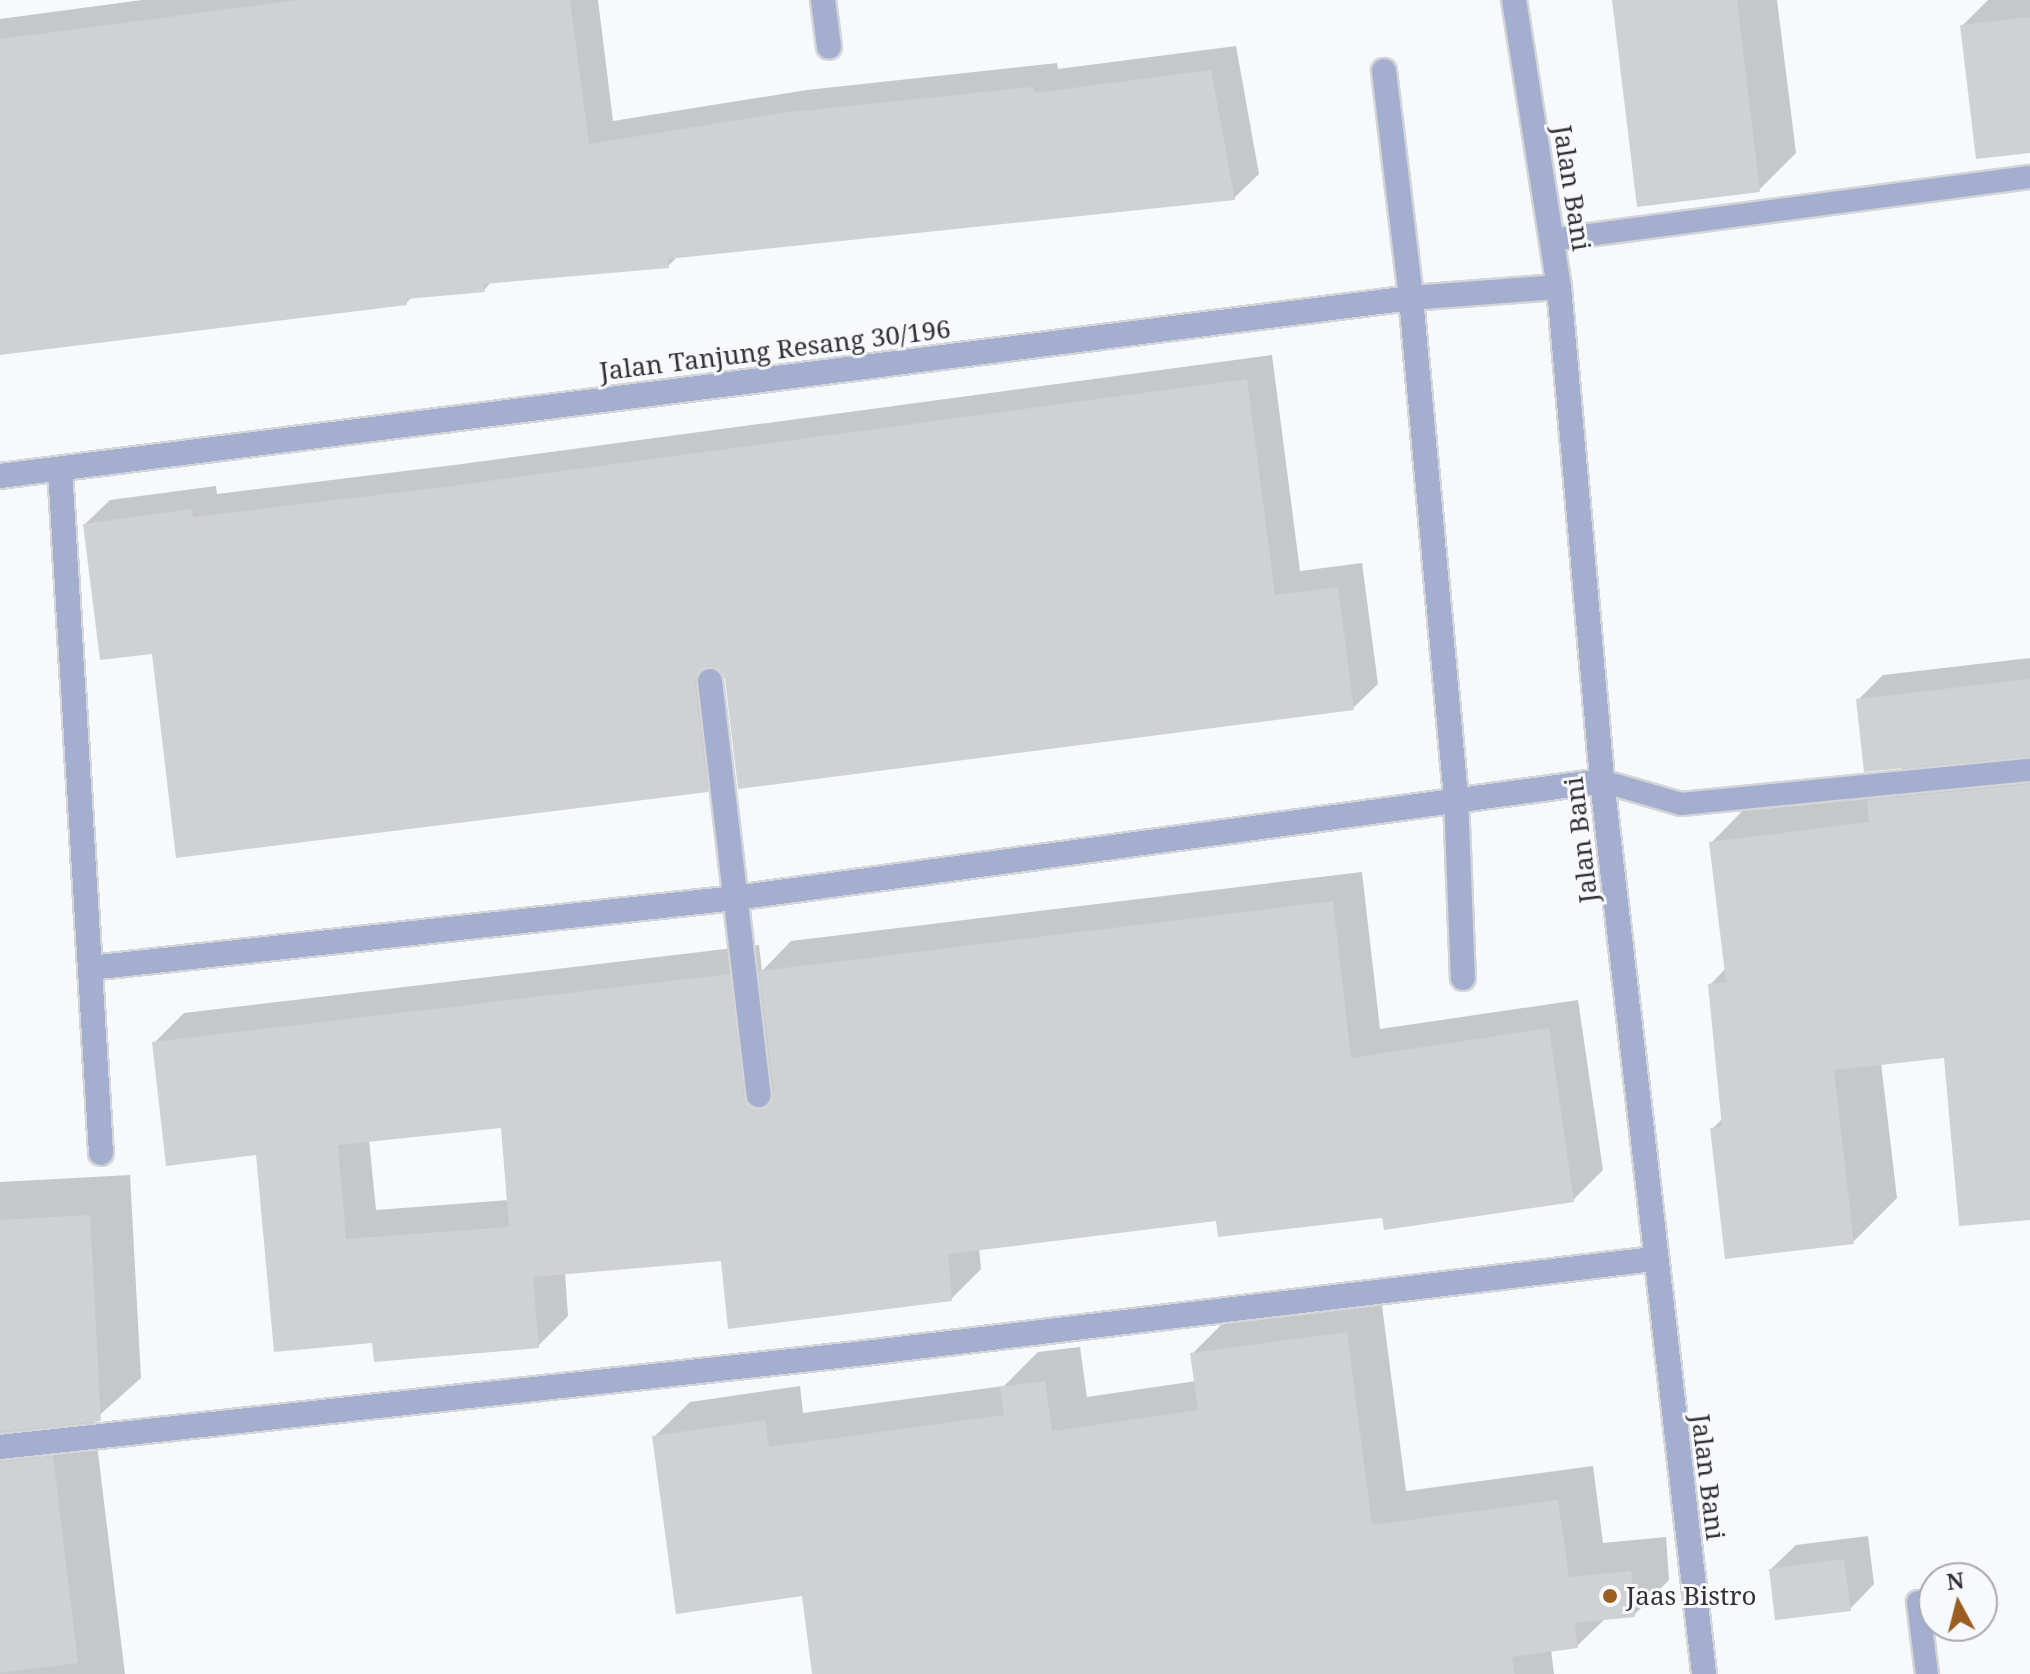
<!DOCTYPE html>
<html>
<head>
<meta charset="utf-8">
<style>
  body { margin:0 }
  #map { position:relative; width:2030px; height:1674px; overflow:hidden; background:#f8f9fc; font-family:"Noto Serif",serif }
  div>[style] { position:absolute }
  .shadow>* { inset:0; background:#0003 }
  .building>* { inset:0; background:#d0d1d4 }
  .roads { filter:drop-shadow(2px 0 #d4d5d8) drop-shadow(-2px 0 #d4d5d8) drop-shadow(0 2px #d4d5d8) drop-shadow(0 -2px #d4d5d8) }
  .lane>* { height:22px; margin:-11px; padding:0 11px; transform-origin:11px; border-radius:11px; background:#a4aece }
  .street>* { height:24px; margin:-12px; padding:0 12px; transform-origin:12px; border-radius:12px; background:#a4aece }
  .dots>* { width:22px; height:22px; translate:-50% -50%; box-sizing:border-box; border:4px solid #f8f9fc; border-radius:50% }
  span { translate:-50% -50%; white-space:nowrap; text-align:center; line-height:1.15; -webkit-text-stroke:6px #f8f9fc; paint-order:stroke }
  .street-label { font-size:26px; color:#323233 }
  .poi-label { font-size:26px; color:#323233 }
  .left { translate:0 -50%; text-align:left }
  .north { position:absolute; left:1918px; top:1562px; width:80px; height:80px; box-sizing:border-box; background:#f8f9fc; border:2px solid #a9a9ac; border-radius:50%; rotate:353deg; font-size:22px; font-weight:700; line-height:32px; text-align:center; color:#323233 }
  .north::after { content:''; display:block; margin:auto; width:28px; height:36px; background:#9b5e21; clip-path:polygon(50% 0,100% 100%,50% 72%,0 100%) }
</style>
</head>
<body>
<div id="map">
  <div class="shadow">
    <div style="clip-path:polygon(142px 0,598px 0,613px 121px,807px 90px,1057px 63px,1058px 69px,1236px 46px,1259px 174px,1234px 198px,678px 256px,668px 266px,492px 281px,484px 290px,413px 296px,406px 303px,0 347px,0 19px)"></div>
    <div style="clip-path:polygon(1614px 0,1777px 0,1796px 153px,1759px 190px)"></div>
    <div style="clip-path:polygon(1988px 0,2030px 0,2030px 151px,1962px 26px)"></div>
    <div style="clip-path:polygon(1272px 355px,1300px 571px,1362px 563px,1378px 684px,1353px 708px,727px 678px,721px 670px,732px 766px,707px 791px,154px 652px,85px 524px,110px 500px,216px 486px,217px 494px,462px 464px)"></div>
    <div style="clip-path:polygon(2030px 658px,2030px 1218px,1945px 1056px,1881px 1063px,1897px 1198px,1853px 1242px,1712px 1129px,1723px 1118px,1710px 985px,1726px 968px,1711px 843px,1754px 799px,1887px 782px,1903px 767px,1858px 700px,1883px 675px)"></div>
    <div style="clip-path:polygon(evenodd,1362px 872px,1380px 1029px,1578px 1000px,1603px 1170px,1573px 1200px,1384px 1216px,1218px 1219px,979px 1248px,981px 1269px,951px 1299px,723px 1259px,565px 1273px,568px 1316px,538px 1346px,374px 1341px,258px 1153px,154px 1043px,184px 1013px,759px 945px,762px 971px,791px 941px,1362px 872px,503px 1126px,509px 1200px,376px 1210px,369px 1140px,503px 1126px)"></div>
    <div style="clip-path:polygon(130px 1175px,141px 1378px,94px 1420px,125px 1674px,0 1674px,0 1182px)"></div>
    <div style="clip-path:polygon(1381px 1298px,1406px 1491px,1593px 1466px,1603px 1543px,1666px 1537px,1669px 1580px,1634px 1615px,1606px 1618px,1577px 1646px,1551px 1649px,1554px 1674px,814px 1674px,804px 1594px,654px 1437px,690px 1402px,800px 1386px,803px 1413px,1004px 1386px,1038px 1352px,1080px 1347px,1087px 1397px,1196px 1381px,1192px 1354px,1227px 1319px)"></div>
    <div style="clip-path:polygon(1868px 1536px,1874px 1584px,1850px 1609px,1771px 1569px,1796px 1545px)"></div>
  </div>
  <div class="building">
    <div style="clip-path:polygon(297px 0,570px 0,589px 144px,781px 113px,1033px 87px,1034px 93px,1211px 70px,1235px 200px,668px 259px,669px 268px,483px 284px,485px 292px,406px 299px,407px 305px,0 355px,0 39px)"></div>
    <div style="clip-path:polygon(1612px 0,1737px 0,1760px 192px,1637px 207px)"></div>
    <div style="clip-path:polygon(2030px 17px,2030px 153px,1976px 159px,1960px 25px)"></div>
    <div style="clip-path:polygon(1247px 379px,1275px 595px,1338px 587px,1354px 710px,738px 789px,725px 679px,717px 668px,707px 666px,695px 683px,708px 792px,176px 858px,152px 654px,100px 660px,83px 524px,192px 509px,193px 517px,436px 488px)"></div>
    <div style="clip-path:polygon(2030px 679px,2030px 756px,1864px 772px,1856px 699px)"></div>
    <div style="clip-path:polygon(2030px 784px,2030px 1220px,1959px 1226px,1944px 1058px,1834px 1070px,1854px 1244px,1725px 1259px,1710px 1128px,1722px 1127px,1708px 984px,1726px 982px,1709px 842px,1869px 822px,1867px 800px)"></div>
    <div style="clip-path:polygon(evenodd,1333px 901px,1351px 1058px,1549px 1028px,1574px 1202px,1384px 1230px,1382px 1218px,1218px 1237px,1216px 1221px,948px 1254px,952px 1301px,728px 1329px,721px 1261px,533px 1277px,539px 1348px,374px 1362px,372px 1343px,274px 1352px,256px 1155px,166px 1166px,152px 1042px,730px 974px,744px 1097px,752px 1108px,762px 1110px,774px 1093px,759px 971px,1333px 901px,501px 1128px,509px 1227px,346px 1239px,338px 1145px,501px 1128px)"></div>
    <div style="clip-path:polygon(90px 1215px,101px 1421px,0 1432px,0 1220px)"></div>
    <div style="clip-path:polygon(1347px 1332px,1372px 1525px,1558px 1500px,1569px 1577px,1631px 1571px,1635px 1617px,1575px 1623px,1578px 1648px,1512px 1657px,1515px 1674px,812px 1674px,802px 1596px,676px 1614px,652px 1436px,765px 1420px,769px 1447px,1004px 1415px,1000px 1387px,1045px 1381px,1052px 1431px,1198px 1410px,1190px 1353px)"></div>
    <div style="clip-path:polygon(53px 1456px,78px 1663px,0 1673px,0 1462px)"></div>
    <div style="clip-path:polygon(1844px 1559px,1851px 1611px,1775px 1620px,1769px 1569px)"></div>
  </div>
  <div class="roads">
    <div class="lane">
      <div style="left:1551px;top:240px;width:483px;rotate:-7.5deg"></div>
      <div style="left:1602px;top:781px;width:82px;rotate:16.2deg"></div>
      <div style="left:1681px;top:804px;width:351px;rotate:-5.6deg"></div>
      <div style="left:1918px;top:1602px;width:73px;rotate:82.9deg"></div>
    </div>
    <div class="street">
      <div style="left:823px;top:0;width:47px;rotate:82.7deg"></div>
      <div style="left:1514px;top:0;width:291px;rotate:81.1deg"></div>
      <div style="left:1559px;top:287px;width:496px;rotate:85deg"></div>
      <div style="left:1602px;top:781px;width:899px;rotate:83.48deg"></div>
      <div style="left:1384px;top:71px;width:229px;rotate:83.2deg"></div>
      <div style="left:1411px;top:298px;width:502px;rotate:84.86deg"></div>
      <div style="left:1456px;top:798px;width:180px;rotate:87.8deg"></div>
      <div style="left:60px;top:469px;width:685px;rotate:86.57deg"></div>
      <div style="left:0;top:476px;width:1422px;rotate:-7.19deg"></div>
      <div style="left:1411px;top:298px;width:148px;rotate:-4.3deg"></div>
      <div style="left:710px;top:681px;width:417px;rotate:83.3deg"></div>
      <div style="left:90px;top:968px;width:649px;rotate:-6.19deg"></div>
      <div style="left:735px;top:898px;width:875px;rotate:-7.69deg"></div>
      <div style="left:0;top:1447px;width:870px;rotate:-6.2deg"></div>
      <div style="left:865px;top:1353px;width:794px;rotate:-6.8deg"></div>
    </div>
  </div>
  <div class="dots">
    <div style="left:1610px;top:1596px;background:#9b5e21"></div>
  </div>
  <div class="street-label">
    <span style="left:1572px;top:188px;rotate:81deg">Jalan Bani</span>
    <span style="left:775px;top:350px;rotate:-7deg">Jalan Tanjung Resang 30/196</span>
    <span style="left:1581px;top:840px;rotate:-97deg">Jalan Bani</span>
    <span style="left:1708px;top:1477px;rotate:83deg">Jalan Bani</span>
  </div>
  <div class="poi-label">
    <span class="left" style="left:1626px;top:1596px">Jaas Bistro</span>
  </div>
  <div class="north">N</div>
</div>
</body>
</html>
